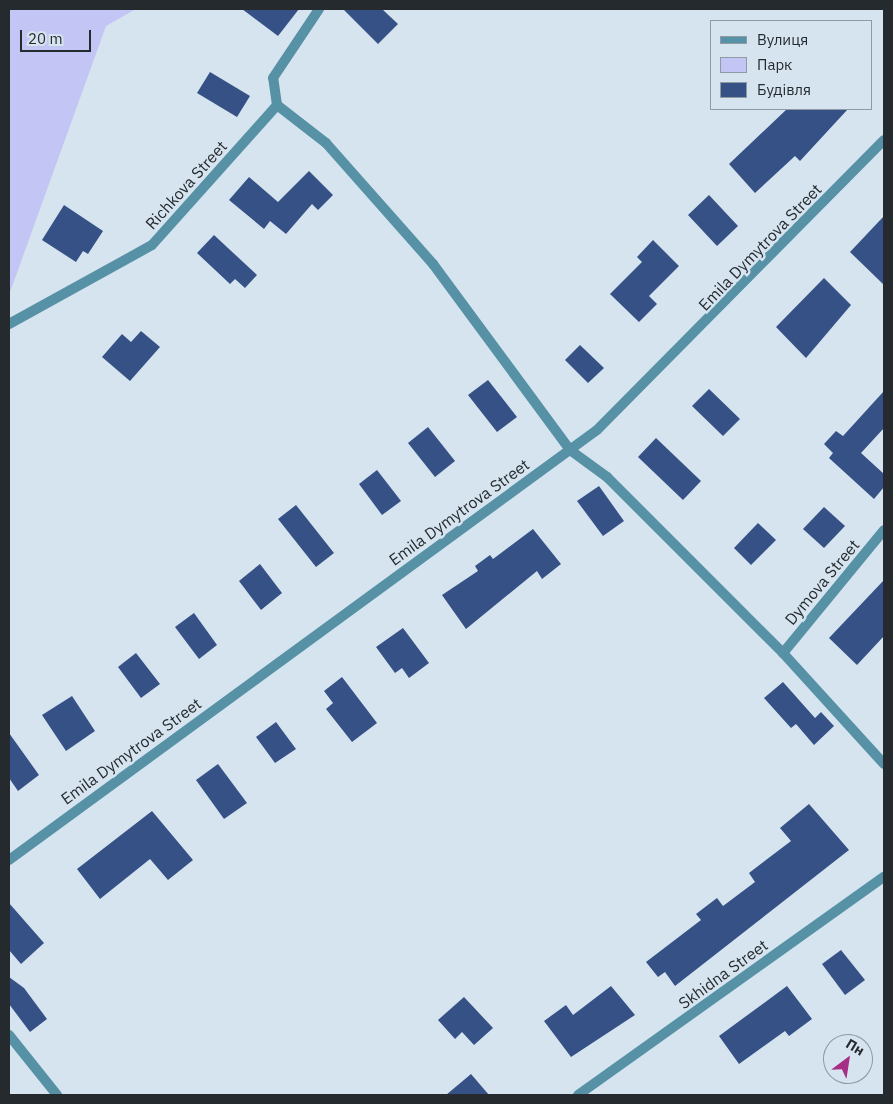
<!DOCTYPE html>
<html>
<head>
<meta charset="utf-8">
<style>
  body { margin:0 }
  #map { position:relative; width:893px; height:1104px; overflow:hidden; background:#d6e4f0; font-family:"IBM Plex Sans",sans-serif }
  div>[style] { position:absolute }
  .green>* { inset:0; background:#c3c6f4 }
  .building>* { inset:0; background:#365185 }
  .minor>* { height:10px; margin:-5px; padding:0 5px; transform-origin:5px; border-radius:5px; background:#5691a5 }
  span { translate:-50% -50%; white-space:nowrap; text-align:center; line-height:1.15; -webkit-text-stroke:5px #d6e4f0; paint-order:stroke }
  .street-label { font-size:16px; color:#252a2e }
  .frame { position:absolute; inset:0; border:10px solid #252a2e; pointer-events:none }
  .legend { position:absolute; left:710px; top:20px; width:162px; height:90px; box-sizing:border-box; background:#d6e4f0; border:1px solid #8f9aa2; margin:0; padding:6px 9px; list-style:none; font-size:15px; color:#252a2e }
  .legend li { display:flex; align-items:center; gap:10px; height:25px }
  .legend b { width:25px; border:1px solid #8f9aa2 }
  .north { position:absolute; left:823px; top:1034px; width:50px; height:50px; box-sizing:border-box; background:#d6e4f0; border:1px solid #8f9aa2; border-radius:50%; rotate:31deg; font-size:14px; font-weight:700; line-height:20px; text-align:center; color:#252a2e }
  .north::after { content:''; display:block; margin:auto; width:18px; height:22px; background:#a62e84; clip-path:polygon(50% 0,100% 100%,50% 72%,0 100%) }
  .scale { position:absolute; left:20px; top:30px; width:71px; height:22px; box-sizing:border-box; border:2px solid #252a2e; border-top:0; padding-left:6px; font-size:15px; line-height:18px; white-space:nowrap; color:#252a2e; -webkit-text-stroke:4px #d6e4f0; paint-order:stroke }
</style>
</head>
<body>
<div id="map">
  <div class="green">
    <div style="clip-path:polygon(9px 9px,136px 9px,106px 26px,9px 295px)"></div>
  </div>
  <div class="building">
    <div style="clip-path:polygon(242px 9px,299px 9px,278px 36px)"></div>
    <div style="clip-path:polygon(343px 9px,382px 9px,398px 24px,378px 44px)"></div>
    <div style="clip-path:polygon(210px 72px,250px 96px,237px 117px,197px 93px)"></div>
    <div style="clip-path:polygon(787px 109px,848px 109px,800px 161px,795px 156px,755px 193px,729px 164px)"></div>
    <div style="clip-path:polygon(309px 171px,333px 195px,318px 210px,312px 204px,286px 234px,270px 221px,264px 229px,229px 200px,249px 177px,278px 202px)"></div>
    <div style="clip-path:polygon(709px 195px,738px 226px,717px 246px,688px 215px)"></div>
    <div style="clip-path:polygon(64px 205px,103px 231px,88px 254px,83px 251px,76px 262px,42px 240px)"></div>
    <div style="clip-path:polygon(884px 216px,884px 285px,850px 252px)"></div>
    <div style="clip-path:polygon(214px 235px,257px 275px,245px 288px,235px 279px,230px 284px,197px 253px)"></div>
    <div style="clip-path:polygon(653px 240px,679px 266px,649px 296px,657px 304px,639px 322px,610px 294px,642px 262px,637px 257px)"></div>
    <div style="clip-path:polygon(824px 278px,851px 305px,806px 358px,776px 327px)"></div>
    <div style="clip-path:polygon(141px 331px,160px 347px,130px 381px,102px 357px,122px 334px,131px 342px)"></div>
    <div style="clip-path:polygon(580px 345px,604px 368px,588px 383px,565px 360px)"></div>
    <div style="clip-path:polygon(488px 380px,517px 417px,497px 432px,468px 395px)"></div>
    <div style="clip-path:polygon(709px 389px,740px 419px,723px 436px,692px 406px)"></div>
    <div style="clip-path:polygon(884px 391px,884px 428px,861px 453px,884px 474px,884px 487px,874px 499px,829px 458px,833px 453px,824px 444px,836px 431px,843px 436px)"></div>
    <div style="clip-path:polygon(428px 427px,455px 461px,435px 477px,408px 443px)"></div>
    <div style="clip-path:polygon(656px 438px,701px 481px,683px 500px,638px 457px)"></div>
    <div style="clip-path:polygon(377px 470px,401px 501px,382px 515px,359px 484px)"></div>
    <div style="clip-path:polygon(599px 486px,624px 521px,603px 536px,577px 501px)"></div>
    <div style="clip-path:polygon(296px 505px,334px 553px,316px 567px,278px 519px)"></div>
    <div style="clip-path:polygon(824px 507px,845px 526px,824px 548px,803px 529px)"></div>
    <div style="clip-path:polygon(758px 523px,776px 540px,751px 565px,734px 548px)"></div>
    <div style="clip-path:polygon(533px 529px,561px 564px,542px 579px,537px 571px,466px 629px,442px 595px,478px 571px,475px 566px,490px 555px,493px 559px)"></div>
    <div style="clip-path:polygon(260px 564px,282px 593px,261px 610px,239px 581px)"></div>
    <div style="clip-path:polygon(884px 580px,884px 636px,857px 665px,829px 638px)"></div>
    <div style="clip-path:polygon(194px 613px,217px 645px,199px 659px,175px 627px)"></div>
    <div style="clip-path:polygon(403px 628px,429px 663px,409px 678px,402px 668px,395px 673px,376px 647px)"></div>
    <div style="clip-path:polygon(136px 653px,160px 684px,141px 698px,118px 667px)"></div>
    <div style="clip-path:polygon(342px 677px,377px 723px,352px 742px,326px 709px,333px 703px,324px 691px)"></div>
    <div style="clip-path:polygon(783px 682px,815px 718px,821px 712px,834px 726px,814px 745px,796px 724px,791px 728px,764px 698px)"></div>
    <div style="clip-path:polygon(72px 696px,95px 731px,66px 751px,42px 715px)"></div>
    <div style="clip-path:polygon(276px 722px,296px 749px,275px 763px,256px 737px)"></div>
    <div style="clip-path:polygon(9px 733px,39px 775px,18px 791px,9px 778px)"></div>
    <div style="clip-path:polygon(218px 764px,247px 803px,224px 819px,196px 780px)"></div>
    <div style="clip-path:polygon(809px 804px,849px 850px,675px 986px,665px 972px,658px 977px,646px 962px,701px 920px,696px 914px,717px 898px,723px 906px,755px 882px,749px 873px,791px 841px,780px 828px)"></div>
    <div style="clip-path:polygon(152px 811px,193px 860px,168px 880px,150px 859px,100px 899px,77px 869px)"></div>
    <div style="clip-path:polygon(9px 903px,44px 943px,21px 964px,9px 950px)"></div>
    <div style="clip-path:polygon(841px 950px,865px 980px,845px 995px,822px 964px)"></div>
    <div style="clip-path:polygon(9px 977px,24px 988px,47px 1019px,30px 1032px,9px 1004px)"></div>
    <div style="clip-path:polygon(611px 986px,635px 1015px,571px 1057px,544px 1021px,566px 1005px,573px 1015px)"></div>
    <div style="clip-path:polygon(787px 986px,812px 1019px,789px 1036px,785px 1031px,739px 1064px,719px 1036px)"></div>
    <div style="clip-path:polygon(464px 997px,493px 1028px,474px 1045px,462px 1032px,455px 1039px,438px 1020px)"></div>
    <div style="clip-path:polygon(471px 1074px,489px 1095px,446px 1095px)"></div>
  </div>
  <div class="minor">
    <div style="left:277px;top:105px;width:62px;rotate:37.8deg"></div>
    <div style="left:326px;top:143px;width:162px;rotate:48.5deg"></div>
    <div style="left:433px;top:264px;width:231px;rotate:53.6deg"></div>
    <div style="left:570px;top:450px;width:46px;rotate:36.1deg"></div>
    <div style="left:607px;top:477px;width:249px;rotate:45deg"></div>
    <div style="left:783px;top:653px;width:150px;rotate:47.7deg"></div>
    <div style="left:9px;top:324px;width:163px;rotate:-28.9deg"></div>
    <div style="left:152px;top:245px;width:188px;rotate:-48.2deg"></div>
    <div style="left:277px;top:105px;width:27px;rotate:-98deg"></div>
    <div style="left:273px;top:78px;width:83px;rotate:-56.3deg"></div>
    <div style="left:783px;top:653px;width:159px;rotate:-50.6deg"></div>
    <div style="left:9px;top:860px;width:728px;rotate:-36.18deg"></div>
    <div style="left:597px;top:430px;width:408px;rotate:-45.3deg"></div>
    <div style="left:9px;top:1035px;width:77px;rotate:51.3deg"></div>
    <div style="left:578px;top:1095px;width:376px;rotate:-35.5deg"></div>
  </div>
  <div class="street-label">
    <span style="left:186px;top:185px;rotate:-48deg">Richkova Street</span>
    <span style="left:760px;top:247px;rotate:-46deg">Emila Dymytrova Street</span>
    <span style="left:459px;top:512px;rotate:-36deg">Emila Dymytrova Street</span>
    <span style="left:822px;top:582px;rotate:-50deg">Dymova Street</span>
    <span style="left:131px;top:751px;rotate:-36deg">Emila Dymytrova Street</span>
    <span style="left:723px;top:974px;rotate:-36deg">Skhidna Street</span>
  </div>
  <div class="frame"></div>
  <ul class="legend">
  <li><b style="height:6px;background:#5691a5"></b>Вулиця</li>
  <li><b style="height:14px;background:#c3c6f4"></b>Парк</li>
  <li><b style="height:14px;background:#365185"></b>Будівля</li>
  </ul>
  <div class="north">Пн</div>
  <div class="scale">20 m</div>
</div>
</body>
</html>
